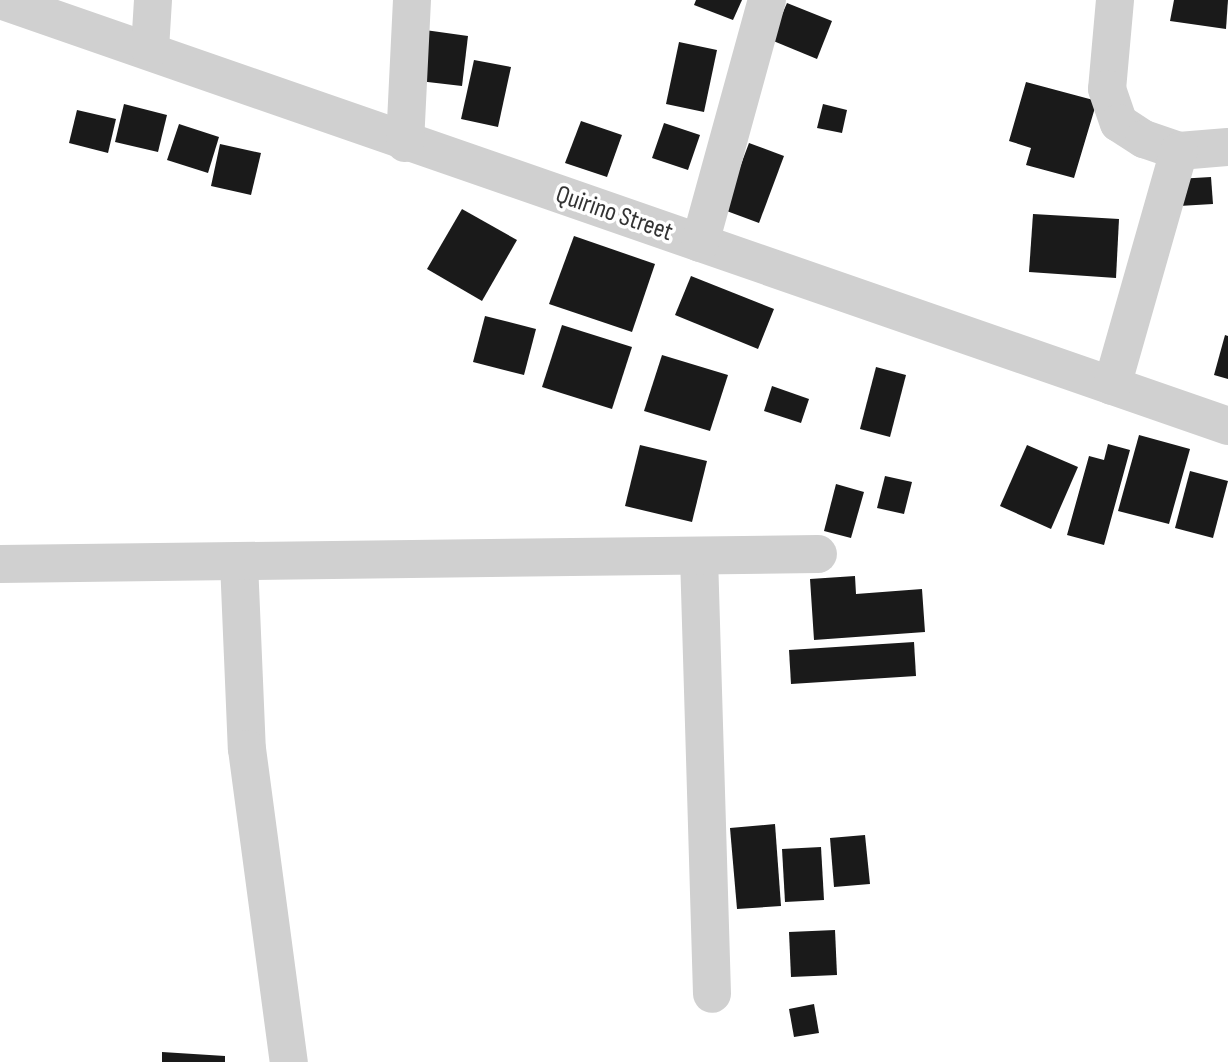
<!DOCTYPE html>
<html>
<head>
<meta charset="utf-8">
<style>
  body { margin:0 }
  #map { position:relative; width:1228px; height:1062px; overflow:hidden; background:#fff; font-family:"Sofia Sans Condensed",sans-serif }
  div>[style] { position:absolute }
  .building>* { inset:0; background:#1a1a1a }
  .minor>* { height:38px; margin:-19px; padding:0 19px; transform-origin:19px; border-radius:19px; background:#d0d0d0 }
  span { translate:-50% -50%; white-space:nowrap; text-align:center; line-height:1.15; -webkit-text-stroke:7px #fff; paint-order:stroke }
  .street-label { font-size:26px; color:#333 }
</style>
</head>
<body>
<div id="map">
  <div class="building">
    <div style="clip-path:polygon(696px 0,742px 0,733px 20px,694px 5px)"></div>
    <div style="clip-path:polygon(1174px 0,1228px 0,1226px 29px,1170px 21px)"></div>
    <div style="clip-path:polygon(787px 3px,832px 21px,817px 59px,771px 40px)"></div>
    <div style="clip-path:polygon(425px 30px,468px 36px,462px 86px,419px 81px)"></div>
    <div style="clip-path:polygon(679px 42px,717px 50px,704px 112px,666px 104px)"></div>
    <div style="clip-path:polygon(474px 60px,511px 67px,498px 127px,461px 119px)"></div>
    <div style="clip-path:polygon(1026px 82px,1097px 101px,1074px 178px,1026px 165px,1031px 148px,1009px 141px)"></div>
    <div style="clip-path:polygon(124px 104px,167px 115px,158px 152px,115px 142px)"></div>
    <div style="clip-path:polygon(823px 104px,847px 110px,842px 133px,817px 128px)"></div>
    <div style="clip-path:polygon(77px 110px,116px 119px,108px 153px,69px 143px)"></div>
    <div style="clip-path:polygon(581px 121px,622px 135px,607px 177px,565px 163px)"></div>
    <div style="clip-path:polygon(664px 123px,700px 135px,688px 170px,652px 158px)"></div>
    <div style="clip-path:polygon(179px 124px,219px 137px,208px 173px,167px 160px)"></div>
    <div style="clip-path:polygon(749px 143px,784px 156px,759px 223px,724px 210px)"></div>
    <div style="clip-path:polygon(220px 144px,261px 153px,251px 195px,211px 186px)"></div>
    <div style="clip-path:polygon(1211px 177px,1213px 204px,1179px 206px,1177px 179px)"></div>
    <div style="clip-path:polygon(462px 209px,517px 240px,482px 301px,427px 269px)"></div>
    <div style="clip-path:polygon(1033px 214px,1119px 219px,1116px 278px,1029px 272px)"></div>
    <div style="clip-path:polygon(574px 236px,655px 264px,632px 332px,549px 304px)"></div>
    <div style="clip-path:polygon(691px 276px,774px 309px,758px 349px,675px 315px)"></div>
    <div style="clip-path:polygon(485px 316px,536px 329px,524px 375px,473px 362px)"></div>
    <div style="clip-path:polygon(562px 325px,632px 347px,612px 409px,542px 387px)"></div>
    <div style="clip-path:polygon(1225px 335px,1228px 336px,1228px 379px,1214px 375px)"></div>
    <div style="clip-path:polygon(662px 355px,728px 375px,710px 431px,644px 411px)"></div>
    <div style="clip-path:polygon(876px 367px,906px 375px,890px 437px,860px 429px)"></div>
    <div style="clip-path:polygon(772px 386px,809px 399px,801px 423px,764px 411px)"></div>
    <div style="clip-path:polygon(1139px 435px,1190px 449px,1169px 524px,1118px 511px)"></div>
    <div style="clip-path:polygon(1108px 444px,1130px 450px,1104px 545px,1067px 535px,1089px 456px,1104px 460px)"></div>
    <div style="clip-path:polygon(640px 445px,707px 461px,692px 522px,625px 506px)"></div>
    <div style="clip-path:polygon(1027px 445px,1078px 467px,1051px 529px,1000px 506px)"></div>
    <div style="clip-path:polygon(1190px 471px,1228px 481px,1213px 538px,1175px 528px)"></div>
    <div style="clip-path:polygon(885px 476px,912px 482px,904px 514px,877px 508px)"></div>
    <div style="clip-path:polygon(836px 484px,864px 492px,851px 538px,824px 531px)"></div>
    <div style="clip-path:polygon(855px 576px,856px 594px,922px 589px,925px 632px,814px 640px,810px 579px)"></div>
    <div style="clip-path:polygon(914px 642px,916px 676px,791px 684px,789px 650px)"></div>
    <div style="clip-path:polygon(775px 824px,781px 906px,737px 909px,730px 828px)"></div>
    <div style="clip-path:polygon(865px 835px,870px 884px,834px 887px,830px 838px)"></div>
    <div style="clip-path:polygon(821px 847px,824px 900px,785px 902px,782px 849px)"></div>
    <div style="clip-path:polygon(835px 930px,837px 975px,791px 977px,789px 932px)"></div>
    <div style="clip-path:polygon(814px 1004px,819px 1033px,794px 1037px,789px 1009px)"></div>
    <div style="clip-path:polygon(162px 1052px,225px 1056px,225px 1062px,162px 1062px)"></div>
  </div>
  <div class="minor">
    <div style="left:0;top:0;width:1300px;rotate:19.13deg"></div>
    <div style="left:1115px;top:0;width:89px;rotate:95.1deg"></div>
    <div style="left:1107px;top:89px;width:36px;rotate:71deg"></div>
    <div style="left:1119px;top:123px;width:30px;rotate:33deg"></div>
    <div style="left:1144px;top:139px;width:37px;rotate:19deg"></div>
    <div style="left:1179px;top:151px;width:49px;rotate:-4.7deg"></div>
    <div style="left:150px;top:49px;width:49px;rotate:-86.5deg"></div>
    <div style="left:405px;top:143px;width:143px;rotate:-87.2deg"></div>
    <div style="left:700px;top:243px;width:252px;rotate:-74.6deg"></div>
    <div style="left:1112px;top:386px;width:244px;rotate:-74.1deg"></div>
    <div style="left:699px;top:556px;width:438px;rotate:88.3deg"></div>
    <div style="left:239px;top:562px;width:187px;rotate:87.6deg"></div>
    <div style="left:247px;top:749px;width:316px;rotate:82.4deg"></div>
    <div style="left:0;top:564px;width:818px;rotate:-0.7deg"></div>
  </div>
  <div class="street-label">
    <span style="left:614px;top:214px;rotate:19deg">Quirino Street</span>
  </div>
</div>
</body>
</html>
